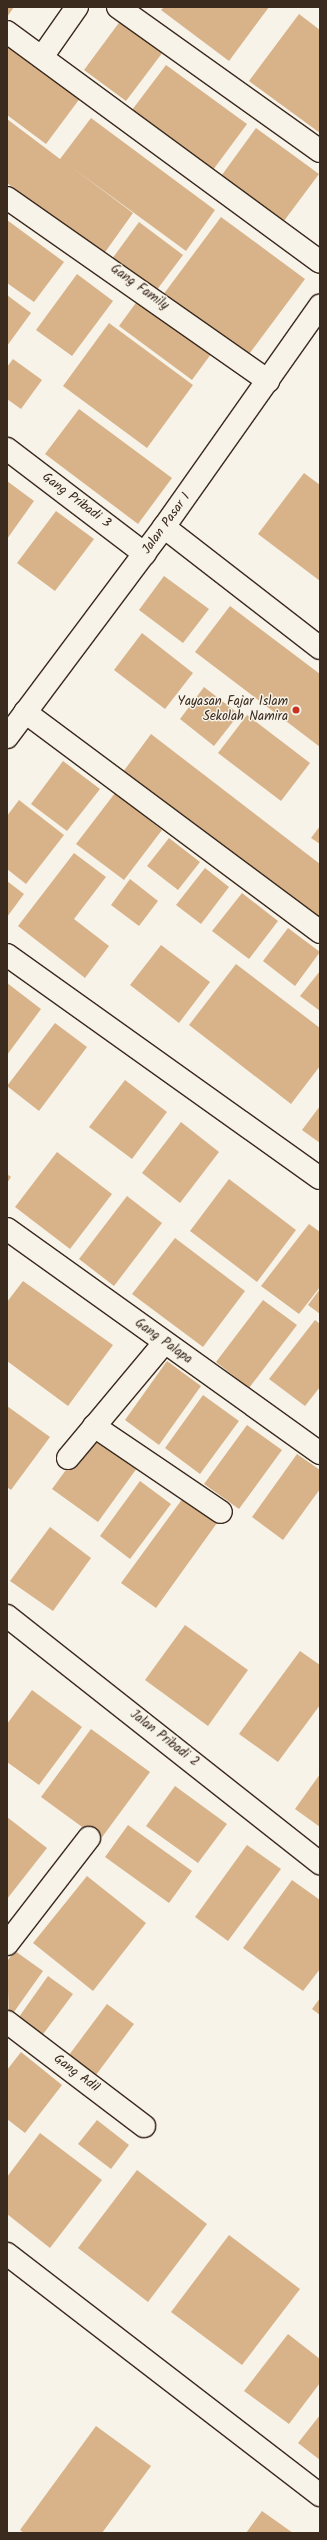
<!DOCTYPE html>
<html>
<head>
<meta charset="utf-8">
<style>
  body { margin:0 }
  #map { position:relative; width:327px; height:2540px; overflow:hidden; background:#f7f3e8; font-family:Kalam,sans-serif }
  div>[style] { position:absolute }
  .building>* { inset:0; background:#d8b38a }
  .roads { filter:drop-shadow(1px 0 #3b2a1e) drop-shadow(-1px 0 #3b2a1e) drop-shadow(0 1px #3b2a1e) drop-shadow(0 -1px #3b2a1e) }
  .minor>* { height:22px; margin:-11px; padding:0 11px; transform-origin:11px; border-radius:11px; background:#f7f3e8 }
  .dots>* { width:11px; height:11px; translate:-50% -50%; box-sizing:border-box; border:2px solid #f7f3e8; border-radius:50% }
  span { translate:-50% -50%; white-space:nowrap; text-align:center; line-height:1.15; -webkit-text-stroke:3px #f7f3e8; paint-order:stroke }
  .street-label { font-size:13px; color:#3b2a1e }
  .poi-label { font-size:13px; color:#3b2a1e }
  .right { translate:-100% -50%; text-align:right }
  .frame { position:absolute; inset:0; border:8px solid #3b2a1e; pointer-events:none }
</style>
</head>
<body>
<div id="map">
  <div class="building">
    <div style="clip-path:polygon(7px 7px,14px 7px,7px 17px)"></div>
    <div style="clip-path:polygon(164px 7px,269px 7px,229px 61px,161px 10px)"></div>
    <div style="clip-path:polygon(299px 14px,320px 30px,320px 133px,249px 81px)"></div>
    <div style="clip-path:polygon(121px 20px,163px 52px,126px 101px,84px 70px)"></div>
    <div style="clip-path:polygon(7px 43px,81px 97px,46px 144px,7px 115px)"></div>
    <div style="clip-path:polygon(166px 65px,247px 124px,213px 170px,132px 110px)"></div>
    <div style="clip-path:polygon(91px 118px,215px 210px,186px 251px,70px 166px,133px 213px,103px 255px,7px 183px,7px 119px,60px 159px)"></div>
    <div style="clip-path:polygon(256px 128px,319px 174px,281px 225px,219px 179px)"></div>
    <div style="clip-path:polygon(221px 217px,305px 279px,244px 361px,160px 299px)"></div>
    <div style="clip-path:polygon(7px 220px,64px 262px,34px 302px,7px 283px)"></div>
    <div style="clip-path:polygon(139px 222px,183px 255px,156px 291px,112px 259px)"></div>
    <div style="clip-path:polygon(77px 274px,113px 301px,72px 356px,36px 330px)"></div>
    <div style="clip-path:polygon(7px 295px,31px 313px,7px 346px)"></div>
    <div style="clip-path:polygon(138px 300px,211px 354px,192px 380px,119px 326px)"></div>
    <div style="clip-path:polygon(109px 323px,193px 385px,147px 448px,63px 386px)"></div>
    <div style="clip-path:polygon(13px 359px,42px 380px,21px 409px,7px 399px,7px 367px)"></div>
    <div style="clip-path:polygon(79px 409px,172px 478px,138px 524px,45px 454px)"></div>
    <div style="clip-path:polygon(304px 473px,320px 485px,320px 581px,258px 534px)"></div>
    <div style="clip-path:polygon(7px 481px,34px 501px,7px 539px)"></div>
    <div style="clip-path:polygon(56px 511px,94px 539px,55px 591px,17px 563px)"></div>
    <div style="clip-path:polygon(164px 576px,209px 609px,183px 643px,139px 610px)"></div>
    <div style="clip-path:polygon(230px 606px,320px 674px,320px 747px,195px 652px)"></div>
    <div style="clip-path:polygon(142px 633px,193px 673px,165px 709px,114px 670px)"></div>
    <div style="clip-path:polygon(204px 687px,239px 714px,214px 746px,180px 719px)"></div>
    <div style="clip-path:polygon(247px 715px,310px 763px,281px 801px,218px 753px)"></div>
    <div style="clip-path:polygon(151px 734px,320px 864px,320px 922px,123px 772px)"></div>
    <div style="clip-path:polygon(63px 761px,100px 789px,67px 831px,31px 804px)"></div>
    <div style="clip-path:polygon(115px 793px,162px 830px,124px 880px,76px 844px)"></div>
    <div style="clip-path:polygon(19px 800px,64px 835px,26px 884px,7px 869px,7px 816px)"></div>
    <div style="clip-path:polygon(320px 826px,320px 844px,311px 838px)"></div>
    <div style="clip-path:polygon(169px 838px,200px 862px,178px 890px,147px 866px)"></div>
    <div style="clip-path:polygon(74px 853px,106px 877px,74px 919px,109px 946px,85px 978px,18px 926px)"></div>
    <div style="clip-path:polygon(205px 868px,229px 887px,201px 924px,176px 905px)"></div>
    <div style="clip-path:polygon(130px 879px,158px 901px,139px 926px,111px 905px)"></div>
    <div style="clip-path:polygon(7px 881px,24px 894px,7px 917px)"></div>
    <div style="clip-path:polygon(242px 893px,278px 921px,249px 959px,212px 931px)"></div>
    <div style="clip-path:polygon(288px 928px,320px 952px,295px 986px,263px 961px)"></div>
    <div style="clip-path:polygon(161px 945px,210px 982px,179px 1023px,130px 985px)"></div>
    <div style="clip-path:polygon(236px 964px,320px 1028px,320px 1066px,291px 1104px,189px 1025px)"></div>
    <div style="clip-path:polygon(320px 971px,320px 1011px,300px 996px)"></div>
    <div style="clip-path:polygon(7px 983px,41px 1009px,7px 1055px)"></div>
    <div style="clip-path:polygon(55px 1023px,87px 1047px,39px 1111px,7px 1086px)"></div>
    <div style="clip-path:polygon(125px 1080px,167px 1112px,132px 1159px,89px 1127px)"></div>
    <div style="clip-path:polygon(320px 1106px,320px 1143px,302px 1130px)"></div>
    <div style="clip-path:polygon(181px 1122px,219px 1152px,180px 1203px,142px 1173px)"></div>
    <div style="clip-path:polygon(57px 1152px,112px 1194px,70px 1249px,15px 1207px)"></div>
    <div style="clip-path:polygon(7px 1174px,11px 1177px,7px 1183px)"></div>
    <div style="clip-path:polygon(229px 1179px,296px 1230px,257px 1282px,190px 1231px)"></div>
    <div style="clip-path:polygon(127px 1196px,162px 1223px,114px 1286px,79px 1259px)"></div>
    <div style="clip-path:polygon(309px 1224px,320px 1232px,320px 1287px,299px 1314px,261px 1286px)"></div>
    <div style="clip-path:polygon(175px 1238px,245px 1291px,203px 1347px,132px 1294px)"></div>
    <div style="clip-path:polygon(23px 1281px,113px 1345px,68px 1406px,7px 1361px,7px 1302px)"></div>
    <div style="clip-path:polygon(320px 1289px,320px 1314px,308px 1305px)"></div>
    <div style="clip-path:polygon(263px 1300px,297px 1325px,249px 1388px,216px 1362px)"></div>
    <div style="clip-path:polygon(315px 1320px,320px 1324px,320px 1387px,305px 1406px,269px 1379px)"></div>
    <div style="clip-path:polygon(167px 1361px,201px 1386px,159px 1445px,125px 1420px)"></div>
    <div style="clip-path:polygon(203px 1395px,239px 1421px,200px 1474px,165px 1448px)"></div>
    <div style="clip-path:polygon(7px 1406px,50px 1437px,11px 1490px,7px 1487px)"></div>
    <div style="clip-path:polygon(247px 1425px,282px 1450px,239px 1509px,204px 1484px)"></div>
    <div style="clip-path:polygon(92px 1434px,137px 1468px,98px 1522px,52px 1489px)"></div>
    <div style="clip-path:polygon(297px 1454px,320px 1470px,320px 1489px,283px 1540px,252px 1517px)"></div>
    <div style="clip-path:polygon(140px 1481px,171px 1504px,130px 1559px,100px 1536px)"></div>
    <div style="clip-path:polygon(183px 1498px,217px 1523px,156px 1608px,121px 1583px)"></div>
    <div style="clip-path:polygon(50px 1527px,91px 1558px,53px 1611px,10px 1581px)"></div>
    <div style="clip-path:polygon(185px 1625px,248px 1670px,208px 1726px,145px 1680px)"></div>
    <div style="clip-path:polygon(300px 1651px,320px 1665px,320px 1705px,278px 1762px,239px 1734px)"></div>
    <div style="clip-path:polygon(32px 1690px,82px 1727px,39px 1785px,7px 1762px,7px 1724px)"></div>
    <div style="clip-path:polygon(91px 1729px,150px 1772px,100px 1840px,41px 1797px)"></div>
    <div style="clip-path:polygon(320px 1774px,320px 1827px,295px 1809px)"></div>
    <div style="clip-path:polygon(175px 1786px,227px 1824px,198px 1863px,146px 1826px)"></div>
    <div style="clip-path:polygon(7px 1817px,47px 1848px,7px 1899px)"></div>
    <div style="clip-path:polygon(128px 1825px,192px 1871px,169px 1903px,105px 1857px)"></div>
    <div style="clip-path:polygon(247px 1845px,281px 1869px,228px 1941px,195px 1917px)"></div>
    <div style="clip-path:polygon(87px 1876px,146px 1923px,93px 1991px,33px 1943px)"></div>
    <div style="clip-path:polygon(292px 1880px,320px 1900px,320px 1969px,303px 1991px,243px 1948px)"></div>
    <div style="clip-path:polygon(15px 1951px,43px 1971px,9px 2019px,7px 1961px)"></div>
    <div style="clip-path:polygon(48px 1976px,73px 1994px,38px 2041px,14px 2024px)"></div>
    <div style="clip-path:polygon(320px 1998px,320px 2015px,312px 2009px)"></div>
    <div style="clip-path:polygon(107px 2004px,134px 2024px,96px 2075px,69px 2055px)"></div>
    <div style="clip-path:polygon(21px 2052px,62px 2085px,25px 2133px,7px 2119px,7px 2070px)"></div>
    <div style="clip-path:polygon(97px 2120px,129px 2145px,111px 2169px,78px 2144px)"></div>
    <div style="clip-path:polygon(40px 2133px,102px 2180px,50px 2248px,7px 2214px,7px 2177px)"></div>
    <div style="clip-path:polygon(137px 2170px,207px 2224px,148px 2302px,78px 2248px)"></div>
    <div style="clip-path:polygon(229px 2235px,300px 2289px,242px 2365px,171px 2312px)"></div>
    <div style="clip-path:polygon(288px 2334px,320px 2359px,320px 2383px,289px 2424px,244px 2391px)"></div>
    <div style="clip-path:polygon(320px 2415px,320px 2460px,298px 2443px)"></div>
    <div style="clip-path:polygon(96px 2426px,151px 2466px,102px 2533px,24px 2533px,20px 2530px)"></div>
    <div style="clip-path:polygon(262px 2511px,293px 2533px,246px 2533px)"></div>
  </div>
  <div class="roads">
    <div class="minor">
      <div style="left:118px;top:7px;width:248px;rotate:35.5deg"></div>
      <div style="left:7px;top:32px;width:388px;rotate:36.3deg"></div>
      <div style="left:42px;top:57px;width:61px;rotate:-55deg"></div>
      <div style="left:7px;top:198px;width:319px;rotate:35deg"></div>
      <div style="left:7px;top:449px;width:173px;rotate:37.3deg"></div>
      <div style="left:164px;top:527px;width:197px;rotate:37.8deg"></div>
      <div style="left:25px;top:712px;width:368px;rotate:36.7deg"></div>
      <div style="left:7px;top:737px;width:262px;rotate:-53.2deg"></div>
      <div style="left:164px;top:527px;width:271px;rotate:-54.8deg"></div>
      <div style="left:7px;top:955px;width:384px;rotate:35.5deg"></div>
      <div style="left:7px;top:1229px;width:385px;rotate:35.6deg"></div>
      <div style="left:94px;top:1426px;width:153px;rotate:34.1deg"></div>
      <div style="left:68px;top:1458px;width:150px;rotate:-50.1deg"></div>
      <div style="left:7px;top:1616px;width:399px;rotate:38.3deg"></div>
      <div style="left:7px;top:1944px;width:134px;rotate:-52.3deg"></div>
      <div style="left:7px;top:2022px;width:172px;rotate:37.2deg"></div>
      <div style="left:7px;top:2254px;width:395px;rotate:37.6deg"></div>
    </div>
  </div>
  <div class="dots">
    <div style="left:296px;top:710px;background:#c8321e"></div>
  </div>
  <div class="street-label">
    <span style="left:139px;top:288px;rotate:36deg">Gang Family</span>
    <span style="left:76px;top:501px;rotate:37deg">Gang Pribadi 3</span>
    <span style="left:167px;top:524px;rotate:-54deg">Jalan Pasar 1</span>
    <span style="left:163px;top:1342px;rotate:36deg">Gang Palapa</span>
    <span style="left:164px;top:1739px;rotate:38deg">Jalan Pribadi 2</span>
    <span style="left:76px;top:2074px;rotate:37deg">Gang Adil</span>
  </div>
  <div class="poi-label">
    <span class="right" style="left:288px;top:710px">Yayasan Fajar Islam<br>Sekolah Namira</span>
  </div>
  <div class="frame"></div>
</div>
</body>
</html>
